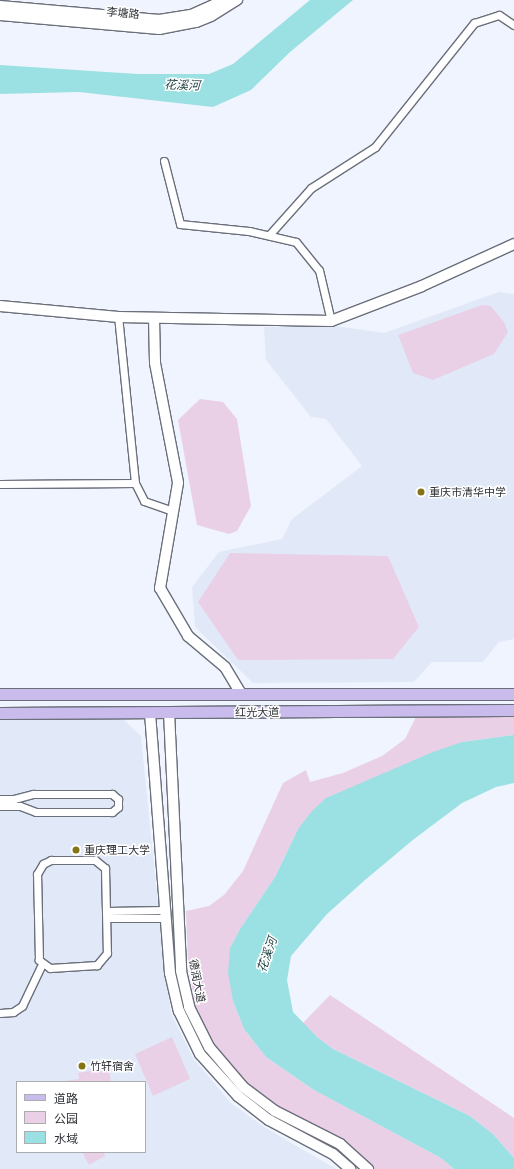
<!DOCTYPE html>
<html>
<head>
<meta charset="utf-8">
<style>
  body { margin:0 }
  #map { position:relative; width:514px; height:1169px; overflow:hidden; background:#eff4fe; font-family:"Public Sans","Noto Sans SC",sans-serif }
  div>[style] { position:absolute }
  .built>* { inset:0; background:#e1e9f9 }
  .green>* { inset:0; background:#ead0e7 }
  .water>* { inset:0; background:#9be1e3 }
  .roads { filter:drop-shadow(1px 0 #6a6f7a) drop-shadow(-1px 0 #6a6f7a) drop-shadow(0 1px #6a6f7a) drop-shadow(0 -1px #6a6f7a) }
  .street>* { height:7px; margin:-3.5px; padding:0 3.5px; transform-origin:3.5px; border-radius:3.5px; background:#fff }
  .secondary>* { height:10px; margin:-5px; padding:0 5px; transform-origin:5px; border-radius:5px; background:#fff }
  .primary>* { height:11px; margin:-5.5px; padding:0 5.5px; transform-origin:5.5px; border-radius:5.5px; background:#c9bbec }
  .dots>* { width:11px; height:11px; translate:-50% -50%; box-sizing:border-box; border:2px solid #fff; border-radius:50% }
  span { translate:-50% -50%; white-space:nowrap; text-align:center; line-height:1.15; -webkit-text-stroke:3px #fff; paint-order:stroke }
  .street-label { font-size:11px; color:#2e3135 }
  .poi-label { font-size:11px; color:#2e3135 }
  .left { translate:0 -50%; text-align:left }
  .water-label { font-size:12px; color:#1a3d3e; font-style:italic }
  .legend { position:absolute; left:16px; top:1081px; width:130px; height:72px; box-sizing:border-box; background:#fff; border:1px solid #abadae; margin:0; padding:5px 7px; list-style:none; font-size:12px; color:#2e3135 }
  .legend li { display:flex; align-items:center; gap:8px; height:20px }
  .legend b { width:20px; border:1px solid #abadae }
</style>
</head>
<body>
<div id="map">
  <div class="built">
    <div style="clip-path:polygon(499px 292px,514px 294px,514px 639px,499px 642px,483px 662px,432px 662px,414px 682px,253px 683px,195px 627px,192px 587px,219px 552px,282px 539px,292px 519px,362px 466px,326px 419px,311px 417px,266px 360px,264px 327px,336px 326px,384px 333px)"></div>
    <div style="clip-path:polygon(evenodd,0 720px,124px 720px,141px 736px,164px 965px,171px 1013px,193px 1058px,231px 1103px,264px 1127px,336px 1169px,0 1169px,0 720px,17px 1082px,145px 1082px,145px 1152px,17px 1152px,17px 1082px)"></div>
  </div>
  <div class="green">
    <div style="clip-path:polygon(482px 305px,491px 306px,504px 322px,508px 332px,494px 354px,433px 380px,413px 373px,398px 335px)"></div>
    <div style="clip-path:polygon(200px 399px,223px 402px,237px 419px,251px 506px,237px 531px,229px 534px,197px 525px,178px 420px)"></div>
    <div style="clip-path:polygon(230px 553px,388px 556px,419px 627px,393px 659px,238px 660px,198px 602px)"></div>
    <div style="clip-path:polygon(514px 716px,514px 735px,462px 742px,298px 829px,275px 877px,240px 929px,230px 948px,233px 1001px,244px 1029px,266px 1057px,314px 1090px,441px 1158px,454px 1169px,375px 1169px,342px 1140px,276px 1106px,247px 1082px,213px 1044px,195px 1005px,188px 961px,186px 911px,209px 906px,224px 895px,243px 871px,283px 783px,306px 770px,310px 782px,343px 773px,382px 756px,405px 739px,416px 717px)"></div>
    <div style="clip-path:polygon(330px 995px,514px 1118px,514px 1158px,493px 1134px,470px 1116px,333px 1049px,317px 1037px,302px 1024px)"></div>
    <div style="clip-path:polygon(172px 1037px,190px 1079px,153px 1096px,135px 1054px)"></div>
    <div style="clip-path:polygon(109px 1067px,111px 1082px,59px 1082px,79px 1079px,78px 1073px)"></div>
    <div style="clip-path:polygon(82px 1152px,104px 1152px,105px 1156px,89px 1165px)"></div>
  </div>
  <div class="water">
    <div style="clip-path:polygon(310px 0,353px 0,290px 52px,251px 90px,213px 107px,79px 92px,0 94px,0 65px,137px 74px,209px 74px,233px 64px)"></div>
    <div style="clip-path:polygon(514px 735px,514px 783px,496px 787px,462px 803px,414px 839px,365px 880px,327px 914px,291px 956px,287px 980px,293px 1012px,317px 1037px,333px 1049px,470px 1116px,493px 1134px,514px 1158px,514px 1169px,454px 1169px,441px 1158px,314px 1090px,266px 1057px,244px 1029px,233px 1001px,228px 973px,230px 948px,240px 929px,275px 877px,298px 829px,312px 811px,326px 798px,433px 752px,462px 742px)"></div>
  </div>
  <div class="roads">
    <div class="street">
      <div style="left:164px;top:161px;width:65px;rotate:75.7deg"></div>
      <div style="left:180px;top:224px;width:69px;rotate:5.8deg"></div>
      <div style="left:249px;top:231px;width:48px;rotate:13.2deg"></div>
      <div style="left:296px;top:242px;width:36px;rotate:51deg"></div>
      <div style="left:319px;top:270px;width:52px;rotate:76.8deg"></div>
      <div style="left:269px;top:235px;width:63px;rotate:-48.2deg"></div>
      <div style="left:311px;top:188px;width:76px;rotate:-32.6deg"></div>
      <div style="left:375px;top:147px;width:159px;rotate:-51.4deg"></div>
      <div style="left:474px;top:23px;width:26px;rotate:-18deg"></div>
      <div style="left:499px;top:15px;width:18px;rotate:34deg"></div>
      <div style="left:135px;top:483px;width:20px;rotate:63deg"></div>
      <div style="left:144px;top:501px;width:31px;rotate:19deg"></div>
      <div style="left:0;top:484px;width:135px;rotate:-0.4deg"></div>
      <div style="left:135px;top:483px;width:167px;rotate:-95.8deg"></div>
      <div style="left:0;top:799px;width:14px"></div>
      <div style="left:14px;top:799px;width:20px;rotate:-15deg"></div>
      <div style="left:33px;top:794px;width:79px"></div>
      <div style="left:112px;top:794px;width:8px;rotate:40deg"></div>
      <div style="left:118px;top:799px;width:8px;rotate:90deg"></div>
      <div style="left:118px;top:807px;width:8px;rotate:140deg"></div>
      <div style="left:112px;top:812px;width:76px;rotate:180deg"></div>
      <div style="left:36px;top:812px;width:17px;rotate:-159deg"></div>
      <div style="left:20px;top:806px;width:20px;rotate:180deg"></div>
      <div style="left:51px;top:860px;width:44px"></div>
      <div style="left:95px;top:860px;width:13px;rotate:39deg"></div>
      <div style="left:105px;top:868px;width:85px;rotate:88.7deg"></div>
      <div style="left:107px;top:953px;width:16px;rotate:130deg"></div>
      <div style="left:97px;top:965px;width:47px;rotate:176.3deg"></div>
      <div style="left:50px;top:968px;width:14px;rotate:-144deg"></div>
      <div style="left:39px;top:960px;width:86px;rotate:-91.3deg"></div>
      <div style="left:37px;top:874px;width:12px;rotate:-59deg"></div>
      <div style="left:43px;top:864px;width:9px;rotate:-27deg"></div>
      <div style="left:107px;top:911px;width:58px;rotate:-1deg"></div>
      <div style="left:107px;top:918px;width:59px"></div>
      <div style="left:0;top:1013px;width:13px;rotate:-4deg"></div>
      <div style="left:13px;top:1012px;width:11px;rotate:-34deg"></div>
      <div style="left:22px;top:1006px;width:47px;rotate:-64.5deg"></div>
    </div>
    <div class="secondary">
      <div style="left:0;top:6px;width:160px;rotate:5deg"></div>
      <div style="left:159px;top:20px;width:32px;rotate:-9deg"></div>
      <div style="left:191px;top:15px;width:36px;rotate:-24deg"></div>
      <div style="left:0;top:15px;width:160px;rotate:5deg"></div>
      <div style="left:159px;top:29px;width:38px;rotate:-11deg"></div>
      <div style="left:196px;top:22px;width:16px;rotate:-22deg"></div>
      <div style="left:211px;top:16px;width:31px;rotate:-32deg"></div>
      <div style="left:0;top:306px;width:119px;rotate:5.3deg"></div>
      <div style="left:118px;top:317px;width:213px;rotate:1.1deg"></div>
      <div style="left:331px;top:321px;width:97px;rotate:-21deg"></div>
      <div style="left:422px;top:286px;width:101px;rotate:-24.5deg"></div>
      <div style="left:154px;top:318px;width:45px;rotate:88.7deg"></div>
      <div style="left:155px;top:363px;width:122px;rotate:79.1deg"></div>
      <div style="left:178px;top:483px;width:107px;rotate:99.7deg"></div>
      <div style="left:160px;top:588px;width:56px;rotate:59.7deg"></div>
      <div style="left:188px;top:636px;width:48px;rotate:40deg"></div>
      <div style="left:225px;top:667px;width:31px;rotate:59deg"></div>
      <div style="left:169px;top:712px;width:259px;rotate:87.3deg"></div>
      <div style="left:181px;top:971px;width:37px;rotate:77deg"></div>
      <div style="left:189px;top:1007px;width:45px;rotate:63.4deg"></div>
      <div style="left:209px;top:1047px;width:52px;rotate:49.6deg"></div>
      <div style="left:243px;top:1087px;width:40px;rotate:37deg"></div>
      <div style="left:275px;top:1111px;width:73px;rotate:26.9deg"></div>
      <div style="left:340px;top:1144px;width:38px;rotate:42deg"></div>
      <div style="left:150px;top:713px;width:261px;rotate:85.6deg"></div>
      <div style="left:170px;top:973px;width:39px;rotate:77deg"></div>
      <div style="left:179px;top:1011px;width:48px;rotate:64deg"></div>
      <div style="left:200px;top:1054px;width:57px;rotate:47.9deg"></div>
      <div style="left:238px;top:1096px;width:39px;rotate:38deg"></div>
      <div style="left:269px;top:1120px;width:72px;rotate:28deg"></div>
      <div style="left:333px;top:1154px;width:23px;rotate:41deg"></div>
    </div>
    <div class="primary">
      <div style="left:0;top:694px;width:514px"></div>
      <div style="left:0;top:713px;width:514px;rotate:-0.33deg"></div>
    </div>
  </div>
  <div class="dots">
    <div style="left:421px;top:492px;background:#857417"></div>
    <div style="left:76px;top:850px;background:#857417"></div>
    <div style="left:82px;top:1066px;background:#857417"></div>
  </div>
  <div class="street-label">
    <span style="left:123px;top:13px;rotate:5deg">李塘路</span>
    <span style="left:257px;top:712px">红光大道</span>
    <span style="left:197px;top:981px;rotate:79deg">德润大道</span>
  </div>
  <div class="poi-label">
    <span class="left" style="left:429px;top:492px">重庆市清华中学</span>
    <span class="left" style="left:84px;top:850px">重庆理工大学</span>
    <span class="left" style="left:90px;top:1066px">竹轩宿舍</span>
  </div>
  <div class="water-label">
    <span style="left:182px;top:86px;rotate:2deg">花溪河</span>
    <span style="left:268px;top:955px;rotate:-71deg">花溪河</span>
  </div>
  <ul class="legend">
  <li><b style="height:5px;background:#c9bbec"></b>道路</li>
  <li><b style="height:11px;background:#ead0e7"></b>公园</li>
  <li><b style="height:11px;background:#9be1e3"></b>水域</li>
  </ul>
</div>
</body>
</html>
